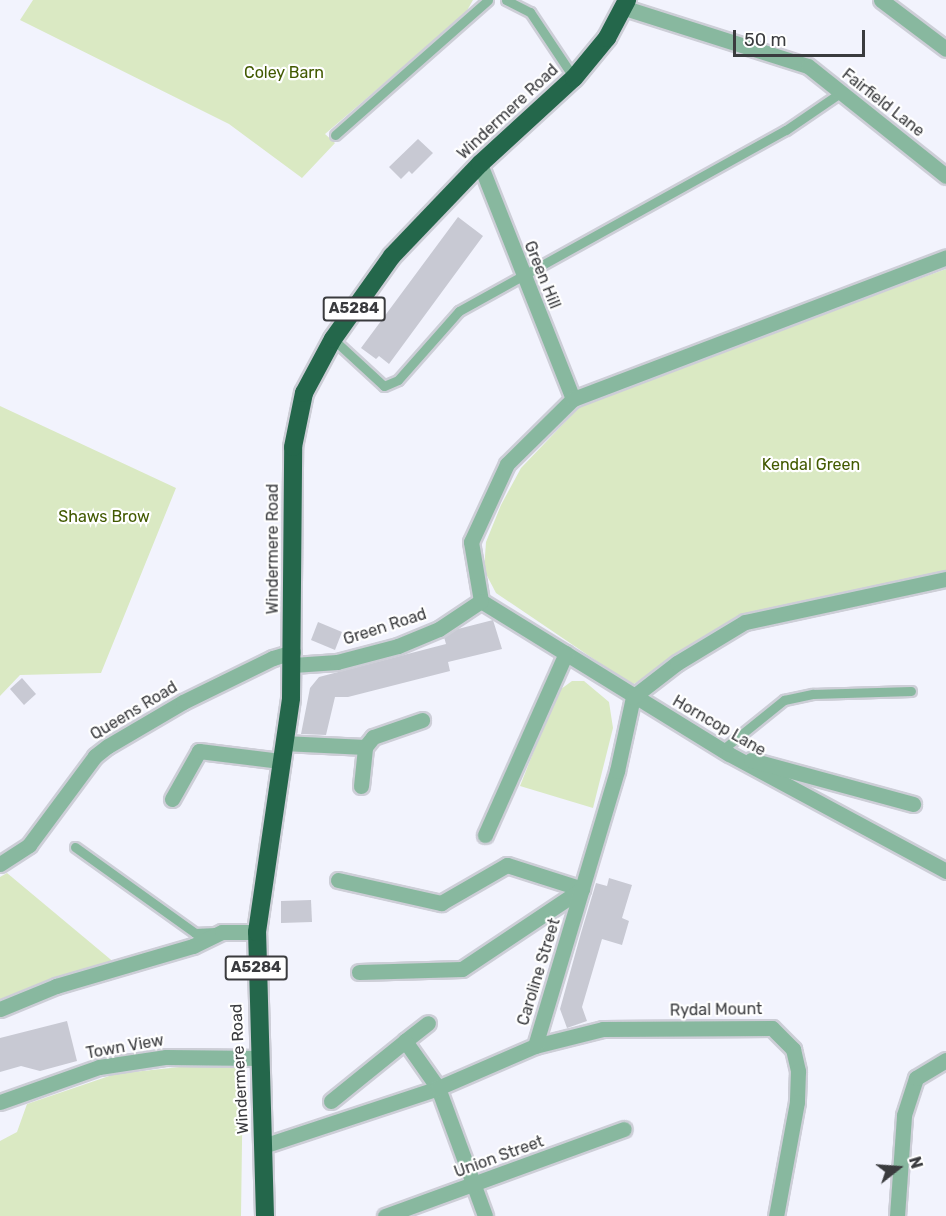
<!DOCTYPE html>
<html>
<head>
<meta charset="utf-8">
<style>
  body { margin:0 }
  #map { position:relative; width:946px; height:1216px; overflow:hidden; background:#f2f3fd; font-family:Rubik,sans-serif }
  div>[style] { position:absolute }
  .green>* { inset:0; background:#dae9c3 }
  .building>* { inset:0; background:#c8c9d3 }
  .roads { filter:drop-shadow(2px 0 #cdced7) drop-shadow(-2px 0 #cdced7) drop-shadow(0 2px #cdced7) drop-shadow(0 -2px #cdced7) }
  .lane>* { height:9px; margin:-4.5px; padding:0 4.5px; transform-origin:4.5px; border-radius:4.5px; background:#88b89f }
  .street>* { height:15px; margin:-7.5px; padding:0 7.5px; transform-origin:7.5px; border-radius:7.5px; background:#88b89f }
  .highway>* { height:18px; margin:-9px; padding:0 9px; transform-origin:9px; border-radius:9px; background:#24674b }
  span { translate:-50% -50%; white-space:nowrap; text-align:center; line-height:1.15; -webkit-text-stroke:4.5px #fff; paint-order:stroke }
  .shield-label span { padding:2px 4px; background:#fff; border:2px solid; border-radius:4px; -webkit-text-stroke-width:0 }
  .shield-label { font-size:15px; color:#3a3b3e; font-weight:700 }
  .park-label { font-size:16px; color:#425a01 }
  .street-label { font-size:16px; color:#3a3b3e }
  .north { position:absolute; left:868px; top:1138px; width:60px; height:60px; -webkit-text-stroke:4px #fff; paint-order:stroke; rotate:73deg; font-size:16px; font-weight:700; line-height:24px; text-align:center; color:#3a3b3e }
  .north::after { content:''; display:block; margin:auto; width:21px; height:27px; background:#3a3b3e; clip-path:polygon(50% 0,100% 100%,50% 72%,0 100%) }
  .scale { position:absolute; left:733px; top:30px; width:132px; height:27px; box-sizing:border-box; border:3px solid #3a3b3e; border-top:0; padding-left:8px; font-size:18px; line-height:21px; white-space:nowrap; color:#3a3b3e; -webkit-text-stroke:4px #fff; paint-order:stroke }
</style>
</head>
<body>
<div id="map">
  <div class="green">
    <div style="clip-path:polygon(33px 0,473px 0,465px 14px,325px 134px,335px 143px,302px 178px,229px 124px,20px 20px)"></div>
    <div style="clip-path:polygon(946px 269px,946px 573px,742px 618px,632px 685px,496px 593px,484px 570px,486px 542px,501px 505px,521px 468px,586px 400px)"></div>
    <div style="clip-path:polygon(0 406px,176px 488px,101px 673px,20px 675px,0 696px)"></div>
    <div style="clip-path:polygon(572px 681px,584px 681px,609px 702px,613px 728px,593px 808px,520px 786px,557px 692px)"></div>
    <div style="clip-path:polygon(7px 873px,116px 964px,0 1005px,0 877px)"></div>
    <div style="clip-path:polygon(207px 1064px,243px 1069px,241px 1216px,0 1216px,0 1141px,17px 1132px,27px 1104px,115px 1074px)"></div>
  </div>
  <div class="building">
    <div style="clip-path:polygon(418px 139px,433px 153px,412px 174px,409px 171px,401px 179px,389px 167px)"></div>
    <div style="clip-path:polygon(458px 217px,483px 236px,389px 364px,379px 356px,376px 359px,361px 348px)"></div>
    <div style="clip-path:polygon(493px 620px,502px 649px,448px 662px,450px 671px,348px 697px,335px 697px,326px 735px,301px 734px,310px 688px,319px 677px,446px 644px,444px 637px,454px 630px)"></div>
    <div style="clip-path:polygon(318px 622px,342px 632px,335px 650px,311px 640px)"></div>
    <div style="clip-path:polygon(22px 678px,36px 694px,24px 705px,10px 689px)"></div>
    <div style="clip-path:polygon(609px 878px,632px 885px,622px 918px,629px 921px,622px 945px,602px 939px,582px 1007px,587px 1021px,567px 1028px,560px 1009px,581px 933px,596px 883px,607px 886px)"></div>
    <div style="clip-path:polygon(311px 900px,312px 922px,281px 923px,281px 901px)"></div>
    <div style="clip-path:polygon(67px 1021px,77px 1061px,40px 1071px,21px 1066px,0 1072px,0 1038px)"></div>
  </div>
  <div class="roads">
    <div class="lane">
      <div style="left:506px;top:0;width:27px;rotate:27deg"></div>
      <div style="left:530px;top:12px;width:79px;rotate:56.3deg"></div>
      <div style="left:335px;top:135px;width:204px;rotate:-41.4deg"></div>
      <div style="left:333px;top:339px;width:69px;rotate:42.7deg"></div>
      <div style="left:384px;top:386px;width:15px;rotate:-23deg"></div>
      <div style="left:398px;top:380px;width:92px;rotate:-48.5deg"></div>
      <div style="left:459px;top:311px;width:374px;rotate:-29deg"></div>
      <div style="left:786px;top:130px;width:65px;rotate:-34.4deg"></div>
      <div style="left:722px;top:750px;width:80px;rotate:-38.9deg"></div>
      <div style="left:784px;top:700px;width:30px;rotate:-12deg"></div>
      <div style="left:813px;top:694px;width:98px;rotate:-1.8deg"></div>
      <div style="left:75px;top:847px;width:148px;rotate:35.6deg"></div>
      <div style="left:195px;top:933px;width:21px;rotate:-3deg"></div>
    </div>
    <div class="street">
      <div style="left:881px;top:0;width:81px;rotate:37deg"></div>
      <div style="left:625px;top:8px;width:192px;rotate:17.6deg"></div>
      <div style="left:808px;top:66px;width:176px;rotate:38.6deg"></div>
      <div style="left:480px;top:164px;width:253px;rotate:68.4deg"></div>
      <div style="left:481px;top:601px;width:60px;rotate:-99.6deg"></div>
      <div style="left:471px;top:542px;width:86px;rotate:-65.2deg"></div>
      <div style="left:507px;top:464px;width:93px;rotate:-44.6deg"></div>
      <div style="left:573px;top:399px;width:399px;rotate:-20.8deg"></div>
      <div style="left:481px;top:601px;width:291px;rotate:31.7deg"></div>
      <div style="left:729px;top:754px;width:247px;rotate:28.3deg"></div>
      <div style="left:293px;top:665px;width:44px;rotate:-3.9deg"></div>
      <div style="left:337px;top:662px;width:63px;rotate:-14.7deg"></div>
      <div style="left:398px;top:646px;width:44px;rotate:-22.5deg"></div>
      <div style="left:439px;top:629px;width:50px;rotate:-33.7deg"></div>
      <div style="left:283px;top:743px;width:82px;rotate:2.8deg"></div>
      <div style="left:365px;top:747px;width:13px;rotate:-51deg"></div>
      <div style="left:373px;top:737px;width:52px;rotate:-19.1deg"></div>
      <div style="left:751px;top:760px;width:168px;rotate:15.2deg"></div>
      <div style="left:361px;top:786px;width:39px;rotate:-84deg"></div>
      <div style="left:172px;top:799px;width:55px;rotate:-60.6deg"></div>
      <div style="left:199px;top:751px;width:82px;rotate:7deg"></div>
      <div style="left:485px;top:835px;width:199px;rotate:-66deg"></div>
      <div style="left:0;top:864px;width:35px;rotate:-33deg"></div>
      <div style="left:29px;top:845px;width:111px;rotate:-53.4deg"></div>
      <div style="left:95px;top:756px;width:16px;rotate:-38deg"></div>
      <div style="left:108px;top:746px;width:87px;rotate:-30.4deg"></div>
      <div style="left:183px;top:702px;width:100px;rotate:-26.1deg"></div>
      <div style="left:273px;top:658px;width:21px;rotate:-17deg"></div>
      <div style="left:338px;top:880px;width:106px;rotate:12.6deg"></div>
      <div style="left:441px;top:903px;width:76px;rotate:-29.9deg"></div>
      <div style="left:507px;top:865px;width:79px;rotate:17.7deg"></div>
      <div style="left:359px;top:972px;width:103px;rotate:-1.7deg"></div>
      <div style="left:462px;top:969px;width:144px;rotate:-33.7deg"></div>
      <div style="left:0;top:1009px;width:61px;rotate:-22.3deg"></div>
      <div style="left:56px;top:986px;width:143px;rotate:-16.3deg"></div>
      <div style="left:193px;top:946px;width:32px;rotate:-26deg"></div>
      <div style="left:222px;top:932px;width:35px"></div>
      <div style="left:405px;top:1041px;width:29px;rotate:-38deg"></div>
      <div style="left:535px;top:1046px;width:70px;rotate:-14deg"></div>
      <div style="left:603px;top:1029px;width:169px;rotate:-0.3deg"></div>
      <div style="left:772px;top:1028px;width:30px;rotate:45deg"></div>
      <div style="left:793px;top:1049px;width:23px;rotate:77deg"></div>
      <div style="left:798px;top:1071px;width:31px;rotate:92deg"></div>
      <div style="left:797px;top:1102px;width:116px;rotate:100.4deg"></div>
      <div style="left:331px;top:1101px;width:95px;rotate:-39deg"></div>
      <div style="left:405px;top:1041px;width:57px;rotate:54.9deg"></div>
      <div style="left:438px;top:1088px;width:136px;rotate:69.8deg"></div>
      <div style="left:0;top:1102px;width:105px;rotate:-19.5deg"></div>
      <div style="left:99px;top:1067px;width:68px;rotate:-8.5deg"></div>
      <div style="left:166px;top:1057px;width:94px;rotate:0.6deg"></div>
      <div style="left:263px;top:1146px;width:184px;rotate:-18.3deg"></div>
      <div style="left:438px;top:1088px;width:106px;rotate:-23.4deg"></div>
      <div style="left:535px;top:1046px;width:287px;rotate:-73.4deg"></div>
      <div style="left:617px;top:771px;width:76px;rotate:-77.8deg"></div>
      <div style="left:633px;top:697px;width:56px;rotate:-37.7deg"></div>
      <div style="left:677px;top:663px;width:79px;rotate:-31.1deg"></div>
      <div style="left:745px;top:622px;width:206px;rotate:-12.1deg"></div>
      <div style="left:385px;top:1216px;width:254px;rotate:-20deg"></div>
      <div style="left:897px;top:1216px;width:101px;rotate:-86deg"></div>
      <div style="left:904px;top:1115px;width:39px;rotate:-72deg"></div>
      <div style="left:916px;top:1078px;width:35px;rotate:-31deg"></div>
    </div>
    <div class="highway">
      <div style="left:265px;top:1216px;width:284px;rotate:-91.6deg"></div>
      <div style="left:257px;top:932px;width:236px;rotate:-81.7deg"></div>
      <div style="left:291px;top:698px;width:251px;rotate:-89.5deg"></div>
      <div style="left:293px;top:447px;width:55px;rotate:-78.5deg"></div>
      <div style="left:304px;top:393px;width:61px;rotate:-61.8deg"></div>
      <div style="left:333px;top:339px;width:102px;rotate:-54.6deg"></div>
      <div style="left:392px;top:256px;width:127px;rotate:-46.3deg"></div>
      <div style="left:480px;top:164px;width:127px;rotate:-42.5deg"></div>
      <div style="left:574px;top:78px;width:52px;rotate:-50.5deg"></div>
      <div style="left:607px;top:38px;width:43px;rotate:-62.2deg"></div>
    </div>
  </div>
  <div class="shield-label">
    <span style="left:354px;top:309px">A5284</span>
    <span style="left:256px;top:968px">A5284</span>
  </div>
  <div class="park-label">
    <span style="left:284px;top:73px">Coley Barn</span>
    <span style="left:811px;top:465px">Kendal Green</span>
    <span style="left:104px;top:517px">Shaws Brow</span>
  </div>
  <div class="street-label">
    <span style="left:883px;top:103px;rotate:38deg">Fairfield Lane</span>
    <span style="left:508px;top:112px;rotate:-43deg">Windermere Road</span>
    <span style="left:542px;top:275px;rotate:68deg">Green Hill</span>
    <span style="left:273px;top:549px;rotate:-90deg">Windermere Road</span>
    <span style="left:385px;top:627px;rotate:-18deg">Green Road</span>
    <span style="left:134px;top:711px;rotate:-31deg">Queens Road</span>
    <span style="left:719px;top:726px;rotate:30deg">Horncop Lane</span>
    <span style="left:539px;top:972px;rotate:-73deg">Caroline Street</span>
    <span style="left:716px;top:1010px;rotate:-1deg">Rydal Mount</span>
    <span style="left:125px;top:1047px;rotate:-10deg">Town View</span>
    <span style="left:240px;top:1069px;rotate:-93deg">Windermere Road</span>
    <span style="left:499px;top:1157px;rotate:-20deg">Union Street</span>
  </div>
  <div class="north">N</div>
  <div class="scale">50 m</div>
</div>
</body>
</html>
